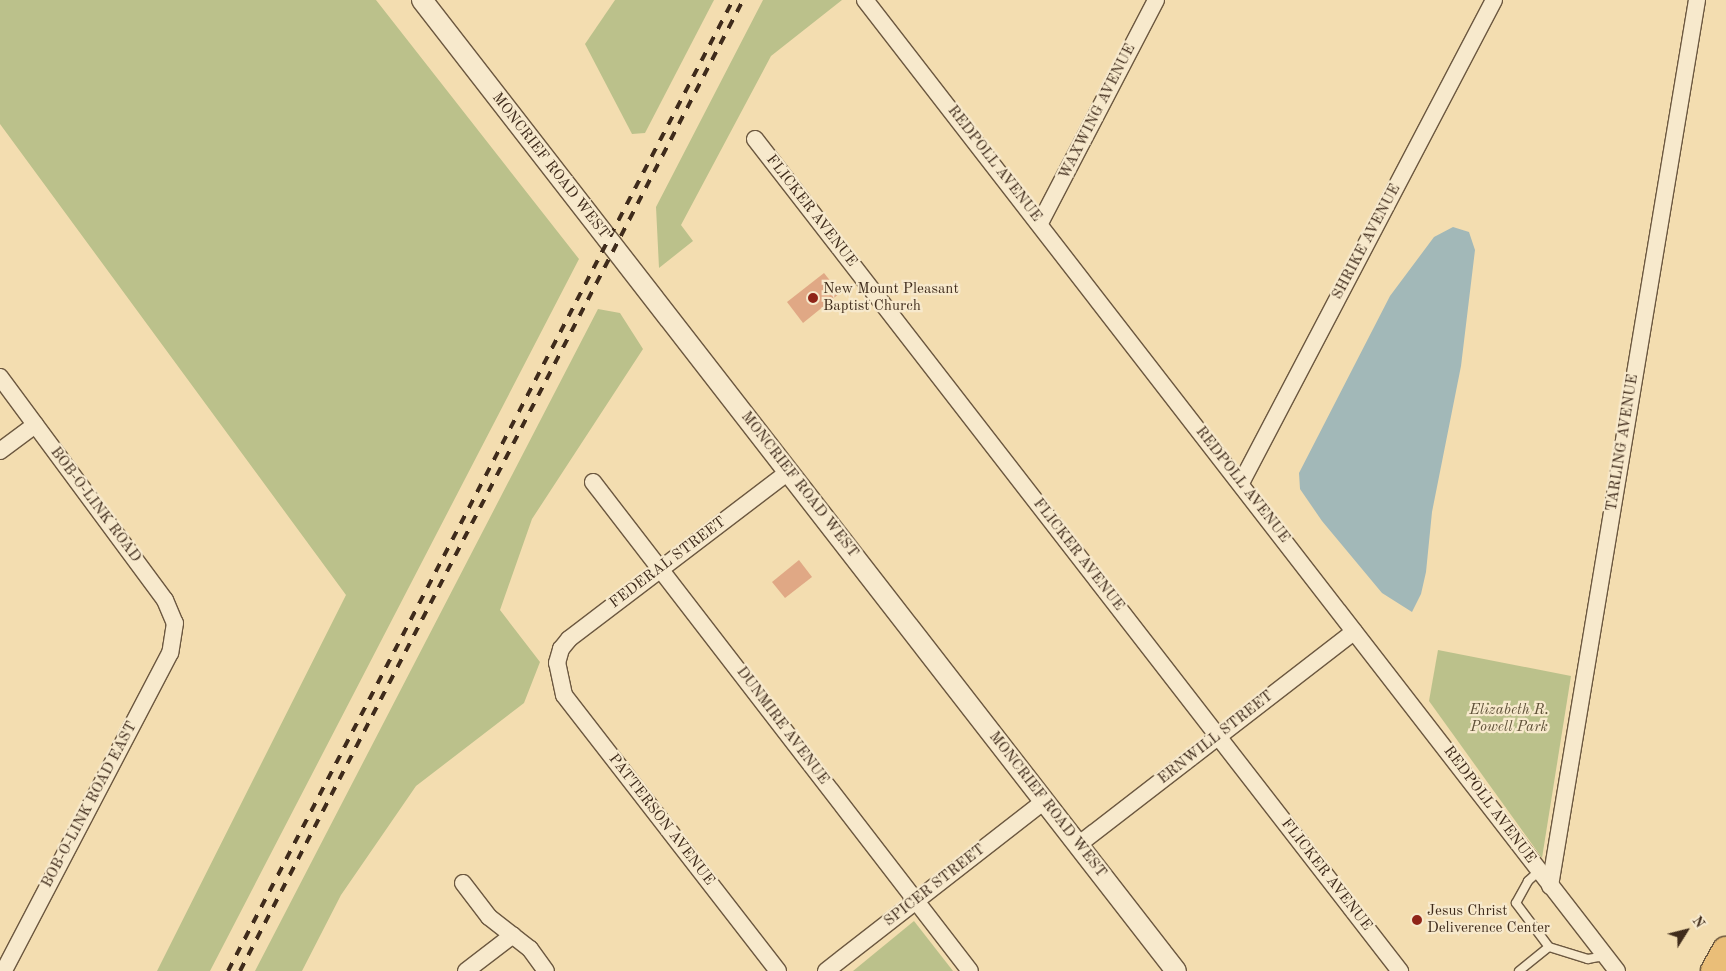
<!DOCTYPE html>
<html>
<head>
<meta charset="utf-8">
<style>
  body { margin:0 }
  #map { position:relative; width:1726px; height:971px; overflow:hidden; background:#f3ddb0; font-family:"Old Standard TT",serif }
  div>[style] { position:absolute }
  .green>* { inset:0; background:#bbc18b }
  .water>* { inset:0; background:#a2b8b8 }
  .building>* { inset:0; background:#e0a885 }
  .roads { filter:drop-shadow(1px 0 #6c5840) drop-shadow(-1px 0 #6c5840) drop-shadow(0 1px #6c5840) drop-shadow(0 -1px #6c5840) }
  .service>* { height:8px; margin:-4px; padding:0 4px; transform-origin:4px; border-radius:4px; background:#f7e9cc }
  .minor>* { height:16px; margin:-8px; padding:0 8px; transform-origin:8px; border-radius:8px; background:#f7e9cc }
  .tertiary>* { height:20px; margin:-10px; padding:0 10px; transform-origin:10px; border-radius:10px; background:#f7e9cc }
  .trunk>* { height:28px; margin:-14px; padding:0 14px; transform-origin:14px; border-radius:14px; background:#eabe78 }
  .rail>* { height:4px; margin-top:-2px; transform-origin:0; background:repeating-linear-gradient(90deg,#3f2b1b 0 9px,transparent 0 18px) }
  .dots>* { width:14px; height:14px; translate:-50% -50%; box-sizing:border-box; border:2px solid #f7e9cc; border-radius:50% }
  span { translate:-50% -50%; white-space:nowrap; text-align:center; line-height:1.15; -webkit-text-stroke:4.5px #f7e9cc; paint-order:stroke }
  .street-label { font-size:15px; color:#3f2b1b }
  .poi-label { font-size:15px; color:#3f2b1b }
  .left { translate:0 -50%; text-align:left }
  .park-label { font-size:15px; color:#5e5037; font-style:italic }
  .north { position:absolute; left:1661px; top:906px; width:50px; height:50px; -webkit-text-stroke:4px #f7e9cc; paint-order:stroke; rotate:54deg; font-size:14px; font-weight:700; line-height:20px; text-align:center; color:#3f2b1b }
  .north::after { content:''; display:block; margin:auto; width:18px; height:22px; background:#3f2b1b; clip-path:polygon(50% 0,100% 100%,50% 72%,0 100%) }
</style>
</head>
<body>
<div id="map">
  <div class="green">
    <div style="clip-path:polygon(0 0,376px 0,579px 259px,210px 971px,157px 971px,346px 595px,0 124px)"></div>
    <div style="clip-path:polygon(615px 0,714px 0,645px 133px,632px 134px,585px 44px)"></div>
    <div style="clip-path:polygon(763px 0,842px 0,771px 56px,681px 225px,693px 241px,659px 268px,656px 207px)"></div>
    <div style="clip-path:polygon(598px 309px,620px 313px,643px 349px,532px 519px,500px 610px,540px 662px,524px 703px,416px 786px,341px 895px,302px 971px,255px 971px)"></div>
    <div style="clip-path:polygon(1438px 650px,1571px 676px,1542px 858px,1429px 701px)"></div>
    <div style="clip-path:polygon(914px 921px,953px 971px,853px 971px)"></div>
  </div>
  <div class="water">
    <div style="clip-path:polygon(1453px 227px,1469px 232px,1475px 250px,1461px 366px,1432px 512px,1426px 572px,1421px 594px,1412px 612px,1382px 593px,1322px 521px,1300px 489px,1299px 473px,1390px 296px,1434px 237px)"></div>
  </div>
  <div class="building">
    <div style="clip-path:polygon(824px 273px,840px 293px,803px 323px,787px 302px)"></div>
    <div style="clip-path:polygon(799px 560px,812px 577px,785px 598px,772px 582px)"></div>
  </div>
  <div class="roads">
    <div class="service">
      <div style="left:1549px;top:947px;width:41px;rotate:17.1deg"></div>
      <div style="left:1588px;top:959px;width:17px;rotate:-10deg"></div>
      <div style="left:1519px;top:971px;width:38px;rotate:-39deg"></div>
      <div style="left:1549px;top:947px;width:55px;rotate:-126.9deg"></div>
      <div style="left:1516px;top:903px;width:25px;rotate:-61deg"></div>
      <div style="left:1528px;top:881px;width:15px;rotate:-42deg"></div>
    </div>
    <div class="minor">
      <div style="left:865px;top:0;width:1228px;rotate:52.24deg"></div>
      <div style="left:755px;top:139px;width:1053px;rotate:52.22deg"></div>
      <div style="left:1040px;top:223px;width:251px;rotate:-62.5deg"></div>
      <div style="left:0;top:377px;width:277px;rotate:53.5deg"></div>
      <div style="left:165px;top:600px;width:25px;rotate:67deg"></div>
      <div style="left:175px;top:623px;width:30px;rotate:99deg"></div>
      <div style="left:170px;top:653px;width:359px;rotate:117.6deg"></div>
      <div style="left:0;top:451px;width:44px;rotate:-36.6deg"></div>
      <div style="left:593px;top:482px;width:617px;rotate:52.37deg"></div>
      <div style="left:1241px;top:483px;width:545px;rotate:-62.35deg"></div>
      <div style="left:1078px;top:845px;width:349px;rotate:-37.7deg"></div>
      <div style="left:463px;top:883px;width:43px;rotate:52.6deg"></div>
      <div style="left:489px;top:917px;width:52px;rotate:38deg"></div>
      <div style="left:530px;top:949px;width:27px;rotate:54deg"></div>
      <div style="left:1550px;top:886px;width:898px;rotate:-80.58deg"></div>
      <div style="left:466px;top:971px;width:59px;rotate:-37.5deg"></div>
      <div style="left:778px;top:971px;width:349px;rotate:-127.8deg"></div>
      <div style="left:564px;top:695px;width:33px;rotate:-102deg"></div>
      <div style="left:557px;top:663px;width:15px;rotate:-74deg"></div>
      <div style="left:561px;top:649px;width:13px;rotate:-51deg"></div>
      <div style="left:569px;top:639px;width:275px;rotate:-37.3deg"></div>
      <div style="left:826px;top:971px;width:276px;rotate:-37.9deg"></div>
    </div>
    <div class="tertiary">
      <div style="left:422px;top:0;width:1229px;rotate:52.17deg"></div>
    </div>
    <div class="trunk">
      <div style="left:1715px;top:971px;width:23px;rotate:-61deg"></div>
    </div>
  </div>
  <div class="rail">
    <div style="left:228px;top:971px;width:1094px;rotate:-62.52deg"></div>
    <div style="left:240px;top:971px;width:1094px;rotate:-62.61deg"></div>
  </div>
  <div class="dots">
    <div style="left:813px;top:298px;background:#8f2418"></div>
    <div style="left:1417px;top:920px;background:#8f2418"></div>
  </div>
  <div class="street-label">
    <span style="left:1098px;top:112px;rotate:-63deg">WAXWING AVENUE</span>
    <span style="left:994px;top:164px;rotate:52deg">REDPOLL AVENUE</span>
    <span style="left:550px;top:166px;rotate:52deg">MONCRIEF ROAD WEST</span>
    <span style="left:811px;top:211px;rotate:52deg">FLICKER AVENUE</span>
    <span style="left:1367px;top:242px;rotate:-62deg">SHRIKE AVENUE</span>
    <span style="left:1623px;top:443px;rotate:-81deg">TARLING AVENUE</span>
    <span style="left:799px;top:485px;rotate:52deg">MONCRIEF ROAD WEST</span>
    <span style="left:1242px;top:485px;rotate:52deg">REDPOLL AVENUE</span>
    <span style="left:95px;top:505px;rotate:53deg">BOB-O-LINK ROAD</span>
    <span style="left:1078px;top:555px;rotate:52deg">FLICKER AVENUE</span>
    <span style="left:668px;top:563px;rotate:-37deg">FEDERAL STREET</span>
    <span style="left:782px;top:726px;rotate:53deg">DUNMIRE AVENUE</span>
    <span style="left:1216px;top:738px;rotate:-38deg">ERNWILL STREET</span>
    <span style="left:90px;top:805px;rotate:-62deg">BOB-O-LINK ROAD EAST</span>
    <span style="left:1047px;top:805px;rotate:52deg">MONCRIEF ROAD WEST</span>
    <span style="left:1489px;top:805px;rotate:53deg">REDPOLL AVENUE</span>
    <span style="left:661px;top:820px;rotate:52deg">PATTERSON AVENUE</span>
    <span style="left:1326px;top:875px;rotate:52deg">FLICKER AVENUE</span>
    <span style="left:935px;top:886px;rotate:-38deg">SPICER STREET</span>
  </div>
  <div class="poi-label">
    <span class="left" style="left:823px;top:298px">New Mount Pleasant<br>Baptist Church</span>
    <span class="left" style="left:1427px;top:920px">Jesus Christ<br>Deliverence Center</span>
  </div>
  <div class="park-label">
    <span style="left:1509px;top:719px">Elizabeth R.<br>Powell Park</span>
  </div>
  <div class="north">N</div>
</div>
</body>
</html>
